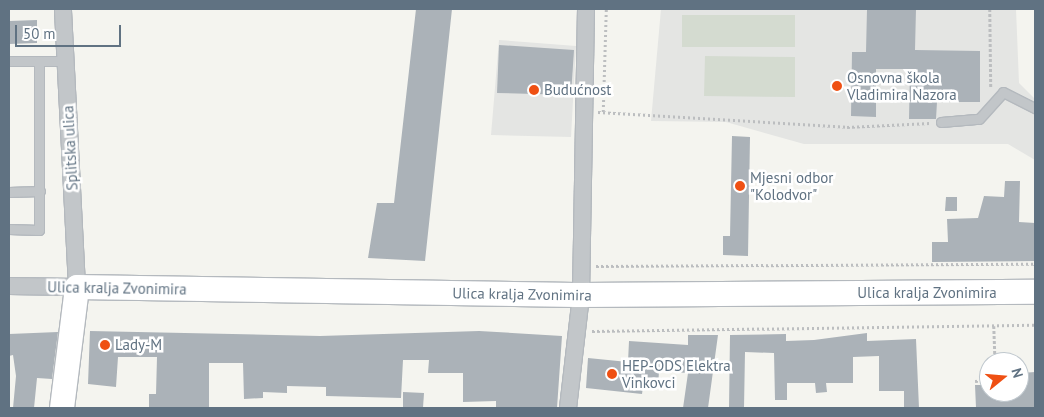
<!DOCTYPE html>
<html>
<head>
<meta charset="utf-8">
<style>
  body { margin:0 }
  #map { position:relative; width:1044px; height:417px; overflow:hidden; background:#f4f4ef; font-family:"PT Sans",sans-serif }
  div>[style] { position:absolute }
  .built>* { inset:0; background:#e4e5e3 }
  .green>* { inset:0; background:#d4dbd0 }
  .building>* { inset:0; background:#abb2b8 }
  .path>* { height:2.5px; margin-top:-1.25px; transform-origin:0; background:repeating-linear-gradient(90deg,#bcbec0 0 2.5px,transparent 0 5px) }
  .roads { filter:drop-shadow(1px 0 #b4b9be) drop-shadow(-1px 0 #b4b9be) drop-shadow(0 1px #b4b9be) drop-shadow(0 -1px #b4b9be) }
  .lane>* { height:9px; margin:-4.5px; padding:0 4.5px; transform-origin:4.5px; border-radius:4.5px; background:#c2c6c9 }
  .street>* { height:16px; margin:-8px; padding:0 8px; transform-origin:8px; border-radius:8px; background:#c2c6c9 }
  .secondary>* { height:24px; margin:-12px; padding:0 12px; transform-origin:12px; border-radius:12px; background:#fff }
  .dots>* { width:14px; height:14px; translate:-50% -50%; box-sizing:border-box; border:2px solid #fff; border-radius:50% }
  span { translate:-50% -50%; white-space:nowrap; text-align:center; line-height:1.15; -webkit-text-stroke:5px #fff; paint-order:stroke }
  .poi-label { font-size:15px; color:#607282 }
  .left { translate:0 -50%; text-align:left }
  .street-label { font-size:15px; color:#607282 }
  .frame { position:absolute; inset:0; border:10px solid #607282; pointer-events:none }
  .north { position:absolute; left:979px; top:352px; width:50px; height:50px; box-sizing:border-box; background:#fff; border:1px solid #bfc7cd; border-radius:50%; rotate:73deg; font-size:14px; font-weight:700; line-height:20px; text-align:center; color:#607282 }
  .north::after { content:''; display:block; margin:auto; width:18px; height:22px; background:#ef5013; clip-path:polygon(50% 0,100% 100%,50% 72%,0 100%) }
  .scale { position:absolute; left:15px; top:25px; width:106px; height:22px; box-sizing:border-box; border:2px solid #607282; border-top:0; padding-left:6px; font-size:15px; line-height:18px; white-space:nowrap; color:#607282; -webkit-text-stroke:4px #fff; paint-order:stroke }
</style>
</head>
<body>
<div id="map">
  <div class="built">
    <div style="clip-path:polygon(661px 9px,1016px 9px,1019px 83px,1035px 99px,1035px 160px,1008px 144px,804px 144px,726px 122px,651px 121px)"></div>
    <div style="clip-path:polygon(499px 40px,576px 46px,571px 137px,491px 135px)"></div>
  </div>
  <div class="green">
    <div style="clip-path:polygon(682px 15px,795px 15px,795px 47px,682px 47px)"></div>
    <div style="clip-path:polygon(705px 56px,795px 57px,795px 97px,704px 96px)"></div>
  </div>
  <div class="building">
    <div style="clip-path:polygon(416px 9px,452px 9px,425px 261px,368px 258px,377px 203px,394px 203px)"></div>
    <div style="clip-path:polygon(867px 9px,916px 9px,915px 50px,980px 51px,980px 102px,937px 102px,936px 119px,909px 119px,910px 69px,876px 69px,876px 117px,851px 116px,852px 52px,866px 52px)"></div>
    <div style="clip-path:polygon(37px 20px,37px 43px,9px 44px,9px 21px)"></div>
    <div style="clip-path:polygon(499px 45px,574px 50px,571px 95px,497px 93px)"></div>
    <div style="clip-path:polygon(732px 136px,750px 137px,748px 256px,723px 255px,723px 236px,730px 236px)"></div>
    <div style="clip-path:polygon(1005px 181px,1020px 181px,1019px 222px,1035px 223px,1035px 261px,932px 262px,932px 242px,948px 242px,947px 219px,978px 218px,984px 196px,1004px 197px)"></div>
    <div style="clip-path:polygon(946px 197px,957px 197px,957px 211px,945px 211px)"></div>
    <div style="clip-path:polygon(90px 331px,320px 336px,479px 331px,562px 336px,557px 408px,496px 408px,496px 401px,463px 402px,463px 373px,428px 373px,429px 360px,403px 360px,401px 398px,326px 396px,326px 387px,287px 386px,287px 393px,263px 392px,263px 398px,244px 399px,243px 363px,209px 363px,209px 408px,149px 408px,149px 394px,156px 394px,157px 357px,118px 357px,116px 387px,88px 384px)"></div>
    <div style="clip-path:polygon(58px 332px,52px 379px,37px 378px,34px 408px,13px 408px,16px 376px,13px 355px,9px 356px,9px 334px)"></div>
    <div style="clip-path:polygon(867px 333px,867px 341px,916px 339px,919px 408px,904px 408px,904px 391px,879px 391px,879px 356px,853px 357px,853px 383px,826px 383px,827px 392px,816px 393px,815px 383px,787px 383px,787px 400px,775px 400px,774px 353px,745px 352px,744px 408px,729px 408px,730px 335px,786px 334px,786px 341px,814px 340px)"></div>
    <div style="clip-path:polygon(688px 335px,718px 335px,708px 408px,683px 408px,688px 373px,659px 371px,658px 388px,643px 387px,642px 394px,586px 388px,588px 358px,628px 362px,629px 341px,688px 345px)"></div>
    <div style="clip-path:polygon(1035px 372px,1035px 408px,976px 408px,975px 385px,989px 385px,989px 392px,1022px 392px,1022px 373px)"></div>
    <div style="clip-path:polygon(403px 392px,424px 393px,423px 408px,403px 408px)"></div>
  </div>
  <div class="path">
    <div style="left:990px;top:9px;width:78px;rotate:89.3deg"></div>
    <div style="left:598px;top:112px;width:249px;rotate:3.4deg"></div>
    <div style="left:847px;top:127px;width:83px;rotate:-2.8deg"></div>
    <div style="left:603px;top:112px;width:103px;rotate:-88.3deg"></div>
    <div style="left:596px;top:266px;width:439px;rotate:-0.3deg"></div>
    <div style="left:994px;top:326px;width:36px;rotate:88deg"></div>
    <div style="left:592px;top:331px;width:443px;rotate:-0.8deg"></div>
    <div style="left:975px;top:381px;width:14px;rotate:-4deg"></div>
  </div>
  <div class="roads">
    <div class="lane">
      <div style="left:9px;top:61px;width:56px"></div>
      <div style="left:941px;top:122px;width:38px;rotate:-5deg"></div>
      <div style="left:979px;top:119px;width:36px;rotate:-48deg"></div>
      <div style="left:1003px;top:92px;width:36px;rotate:27deg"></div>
      <div style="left:9px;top:192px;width:31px;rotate:-2deg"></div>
      <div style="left:9px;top:229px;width:30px;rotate:2deg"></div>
      <div style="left:39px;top:230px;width:169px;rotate:-90deg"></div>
    </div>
    <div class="street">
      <div style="left:9px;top:286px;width:68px;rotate:0.8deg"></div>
      <div style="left:77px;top:287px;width:278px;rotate:-92.9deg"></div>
      <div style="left:568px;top:408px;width:114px;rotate:-83.4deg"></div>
      <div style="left:581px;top:295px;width:286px;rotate:-89deg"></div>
    </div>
    <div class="secondary">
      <div style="left:62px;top:408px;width:122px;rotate:-82.9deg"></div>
      <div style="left:77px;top:287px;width:504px;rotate:0.91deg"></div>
      <div style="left:581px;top:295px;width:454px;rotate:-0.4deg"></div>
    </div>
  </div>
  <div class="dots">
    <div style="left:837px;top:86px;background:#ef5013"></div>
    <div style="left:534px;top:90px;background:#ef5013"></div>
    <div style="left:740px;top:186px;background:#ef5013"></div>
    <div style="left:105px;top:345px;background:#ef5013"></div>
    <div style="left:612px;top:374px;background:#ef5013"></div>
  </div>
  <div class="poi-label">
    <span class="left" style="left:847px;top:86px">Osnovna škola<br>Vladimira Nazora</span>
    <span class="left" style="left:544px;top:90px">Budućnost</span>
    <span class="left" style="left:750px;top:186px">Mjesni odbor<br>"Kolodvor"</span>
    <span class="left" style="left:115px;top:345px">Lady-M</span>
    <span class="left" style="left:622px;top:374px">HEP-ODS Elektra<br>Vinkovci</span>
  </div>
  <div class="street-label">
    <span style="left:70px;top:148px;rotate:-93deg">Splitska ulica</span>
    <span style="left:117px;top:288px;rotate:1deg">Ulica kralja Zvonimira</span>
    <span style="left:927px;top:293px">Ulica kralja Zvonimira</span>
    <span style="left:522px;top:294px;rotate:1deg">Ulica kralja Zvonimira</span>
  </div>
  <div class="frame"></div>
  <div class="north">N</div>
  <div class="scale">50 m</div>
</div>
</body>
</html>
